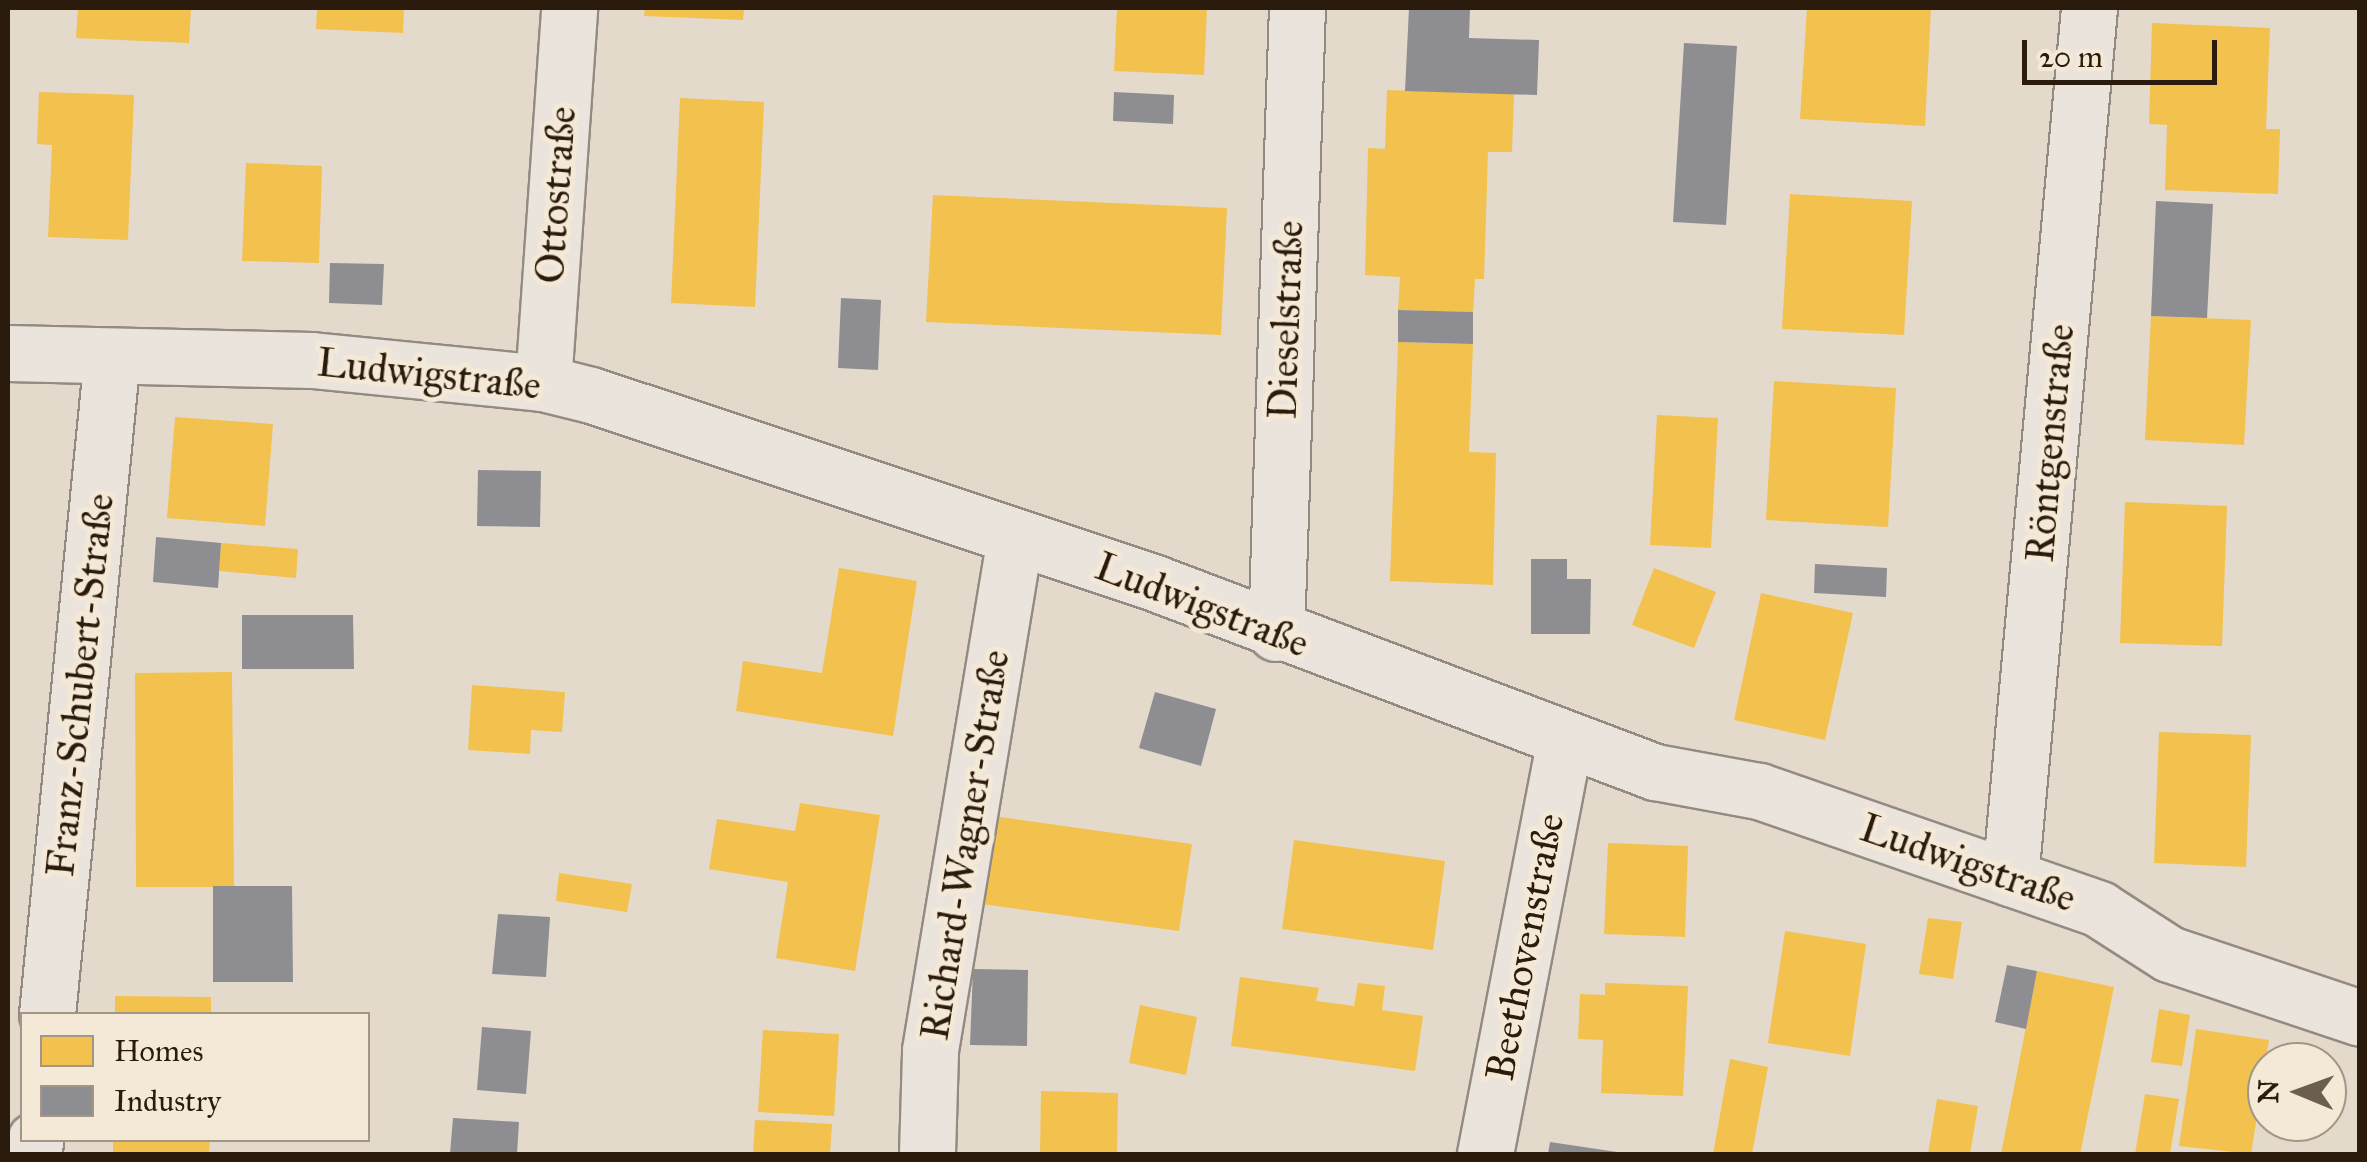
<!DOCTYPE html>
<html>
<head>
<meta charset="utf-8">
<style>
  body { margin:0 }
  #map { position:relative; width:2367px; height:1162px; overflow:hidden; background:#e4dacc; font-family:"IM FELL Great Primer",serif }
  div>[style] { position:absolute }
  .homes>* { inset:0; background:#f2c14e }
  .industry>* { inset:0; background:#8d8d92 }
  .roads { filter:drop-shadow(2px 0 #938b82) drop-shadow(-2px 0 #938b82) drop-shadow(0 2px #938b82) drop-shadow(0 -2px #938b82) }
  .street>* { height:55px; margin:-27.5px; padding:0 27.5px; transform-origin:27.5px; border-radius:27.5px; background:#eae4dd }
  span { translate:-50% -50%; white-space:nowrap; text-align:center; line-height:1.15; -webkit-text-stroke:10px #f4e8d7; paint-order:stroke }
  .street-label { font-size:40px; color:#2a1b0c }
  .frame { position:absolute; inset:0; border:10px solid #2a1b0c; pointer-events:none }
  .legend { position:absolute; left:20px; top:1012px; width:350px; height:130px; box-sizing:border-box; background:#f4e8d7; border:2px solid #a39686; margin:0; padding:12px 18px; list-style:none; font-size:30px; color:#2a1b0c }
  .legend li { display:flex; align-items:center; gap:20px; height:50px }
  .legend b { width:50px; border:2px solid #a39686 }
  .north { position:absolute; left:2247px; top:1042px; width:100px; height:100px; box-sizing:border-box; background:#f4e8d7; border:2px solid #a39686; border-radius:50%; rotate:271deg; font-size:28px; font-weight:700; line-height:40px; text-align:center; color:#2a1b0c }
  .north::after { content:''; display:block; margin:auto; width:35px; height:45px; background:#6b5e4f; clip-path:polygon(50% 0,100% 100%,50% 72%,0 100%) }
  .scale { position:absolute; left:2022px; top:40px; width:195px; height:45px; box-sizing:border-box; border:5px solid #2a1b0c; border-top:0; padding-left:12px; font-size:30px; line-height:35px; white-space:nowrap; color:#2a1b0c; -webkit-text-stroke:8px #f4e8d7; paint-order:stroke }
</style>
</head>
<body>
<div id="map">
  <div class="homes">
    <div style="clip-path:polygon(78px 8px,191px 8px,189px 43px,76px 38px)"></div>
    <div style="clip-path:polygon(317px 8px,404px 8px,403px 33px,316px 29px)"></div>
    <div style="clip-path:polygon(645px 8px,744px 8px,743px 20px,644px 16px)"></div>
    <div style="clip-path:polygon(1117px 8px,1207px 8px,1204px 75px,1114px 71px)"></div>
    <div style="clip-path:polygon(1807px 8px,1931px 8px,1925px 126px,1800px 119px)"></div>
    <div style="clip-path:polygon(2152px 23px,2270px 28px,2266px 129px,2280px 129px,2278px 194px,2165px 190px,2167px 125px,2149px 124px)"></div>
    <div style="clip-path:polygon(1387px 90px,1514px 94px,1512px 152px,1488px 152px,1484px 279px,1475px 279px,1473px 312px,1398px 310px,1400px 277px,1365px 275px,1368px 148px,1385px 149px)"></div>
    <div style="clip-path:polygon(39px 92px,134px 95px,128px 240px,48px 237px,52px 145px,37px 144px)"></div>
    <div style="clip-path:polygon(680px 98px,764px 102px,755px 307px,671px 303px)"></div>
    <div style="clip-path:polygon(246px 163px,322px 166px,319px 263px,242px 261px)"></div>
    <div style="clip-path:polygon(1790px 194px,1912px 201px,1904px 335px,1782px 329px)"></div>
    <div style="clip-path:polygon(933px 195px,1227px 208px,1221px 335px,926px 322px)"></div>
    <div style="clip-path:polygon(2151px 316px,2251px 320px,2244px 445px,2145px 440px)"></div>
    <div style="clip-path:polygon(1398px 342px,1473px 344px,1469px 452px,1496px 453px,1493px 585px,1390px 581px)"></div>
    <div style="clip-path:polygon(1774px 381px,1896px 388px,1888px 527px,1766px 520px)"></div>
    <div style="clip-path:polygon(1657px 415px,1718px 418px,1711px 548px,1650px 545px)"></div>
    <div style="clip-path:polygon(175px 417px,273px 424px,265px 526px,167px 518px)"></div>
    <div style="clip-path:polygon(2125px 502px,2227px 506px,2222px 646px,2120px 643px)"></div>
    <div style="clip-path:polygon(221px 543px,298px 549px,296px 578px,219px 571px)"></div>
    <div style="clip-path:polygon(839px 568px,917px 581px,893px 736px,736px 711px,743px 661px,822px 673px)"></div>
    <div style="clip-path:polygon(1654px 568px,1716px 592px,1694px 648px,1632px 625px)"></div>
    <div style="clip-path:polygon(1761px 593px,1853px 613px,1825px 740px,1734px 720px)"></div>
    <div style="clip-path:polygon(232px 672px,234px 887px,136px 887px,135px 673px)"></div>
    <div style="clip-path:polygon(472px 685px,565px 692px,562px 732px,531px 730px,530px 754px,468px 750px)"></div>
    <div style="clip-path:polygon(2159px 732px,2251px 735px,2246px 867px,2154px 863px)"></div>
    <div style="clip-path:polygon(800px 803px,880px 815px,855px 971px,776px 958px,788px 882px,709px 869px,717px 819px,795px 831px)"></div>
    <div style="clip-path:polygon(993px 816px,1192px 844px,1179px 931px,982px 904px)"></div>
    <div style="clip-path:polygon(1294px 840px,1445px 861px,1433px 950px,1282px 929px)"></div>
    <div style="clip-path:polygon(1608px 843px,1688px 846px,1685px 937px,1604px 934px)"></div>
    <div style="clip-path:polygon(559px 873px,632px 884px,627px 912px,556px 901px)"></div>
    <div style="clip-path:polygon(1928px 918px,1962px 922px,1953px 979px,1919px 974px)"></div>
    <div style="clip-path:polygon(1785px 931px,1866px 944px,1850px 1056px,1768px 1043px)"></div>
    <div style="clip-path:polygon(2037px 971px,2114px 987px,2080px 1154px,2001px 1154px)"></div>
    <div style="clip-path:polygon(1240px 977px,1319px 988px,1316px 1001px,1354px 1006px,1358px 983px,1385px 986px,1382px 1010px,1423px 1016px,1415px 1071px,1231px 1046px)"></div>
    <div style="clip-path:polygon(1605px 983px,1688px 986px,1683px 1096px,1601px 1093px,1603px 1040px,1578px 1039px,1580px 994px,1605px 995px)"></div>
    <div style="clip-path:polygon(115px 996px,211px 997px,211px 1014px,115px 1014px)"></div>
    <div style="clip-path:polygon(1140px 1005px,1197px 1017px,1186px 1075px,1129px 1063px)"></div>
    <div style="clip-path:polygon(2159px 1009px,2190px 1015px,2182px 1066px,2151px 1062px)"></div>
    <div style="clip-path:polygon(2196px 1029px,2269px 1040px,2251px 1154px,2179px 1146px)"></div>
    <div style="clip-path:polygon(763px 1030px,839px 1034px,834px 1116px,758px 1112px)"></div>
    <div style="clip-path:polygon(1730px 1059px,1768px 1067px,1752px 1154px,1713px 1154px)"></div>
    <div style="clip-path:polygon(1041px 1091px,1118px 1093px,1117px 1154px,1040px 1154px)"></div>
    <div style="clip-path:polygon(2145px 1094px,2179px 1099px,2170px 1154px,2135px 1154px)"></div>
    <div style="clip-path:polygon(1937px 1099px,1978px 1106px,1970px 1154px,1928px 1154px)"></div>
    <div style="clip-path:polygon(755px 1120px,832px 1124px,830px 1154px,753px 1154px)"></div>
    <div style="clip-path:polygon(113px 1140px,210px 1140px,209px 1154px,113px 1154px)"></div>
  </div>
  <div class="industry">
    <div style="clip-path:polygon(1409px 8px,1470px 8px,1469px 38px,1539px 40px,1537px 95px,1405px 91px)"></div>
    <div style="clip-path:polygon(1684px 43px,1737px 46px,1726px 225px,1673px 222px)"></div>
    <div style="clip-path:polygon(1114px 92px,1174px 95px,1173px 124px,1113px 121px)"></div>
    <div style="clip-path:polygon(2156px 201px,2213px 204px,2207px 318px,2151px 316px)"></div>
    <div style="clip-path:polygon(330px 263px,384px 264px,382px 305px,329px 303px)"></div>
    <div style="clip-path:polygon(841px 298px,881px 300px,878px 370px,838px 368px)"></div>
    <div style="clip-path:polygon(1398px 310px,1473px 312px,1473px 344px,1398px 342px)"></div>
    <div style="clip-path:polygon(478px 470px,541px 471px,540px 527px,477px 526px)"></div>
    <div style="clip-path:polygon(156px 537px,221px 543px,218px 588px,153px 582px)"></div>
    <div style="clip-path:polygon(1531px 559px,1567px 559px,1567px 579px,1591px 579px,1590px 634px,1531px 634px)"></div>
    <div style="clip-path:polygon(1815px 564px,1887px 568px,1886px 597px,1814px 593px)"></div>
    <div style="clip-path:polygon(242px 615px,353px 615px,354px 669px,242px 669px)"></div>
    <div style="clip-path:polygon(1155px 692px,1216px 709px,1201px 766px,1139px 748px)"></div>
    <div style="clip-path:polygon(213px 886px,292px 886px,293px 982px,213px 982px)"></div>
    <div style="clip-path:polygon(498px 914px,550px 917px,546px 977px,492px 974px)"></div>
    <div style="clip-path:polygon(2007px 965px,2037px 971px,2026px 1029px,1995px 1022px)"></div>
    <div style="clip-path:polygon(973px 969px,1028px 970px,1027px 1046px,970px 1045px)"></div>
    <div style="clip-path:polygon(482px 1027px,531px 1031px,526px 1094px,477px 1090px)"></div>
    <div style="clip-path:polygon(453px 1118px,519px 1122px,517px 1154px,450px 1154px)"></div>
    <div style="clip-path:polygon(1550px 1142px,1617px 1152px,1616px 1154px,1548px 1154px)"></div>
  </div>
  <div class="roads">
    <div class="street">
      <div style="left:8px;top:353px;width:304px;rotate:1.3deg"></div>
      <div style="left:312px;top:360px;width:232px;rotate:5.7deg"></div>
      <div style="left:543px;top:383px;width:49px;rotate:14deg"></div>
      <div style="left:591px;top:395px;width:595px;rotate:18.43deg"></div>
      <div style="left:1155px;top:583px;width:535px;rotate:20.71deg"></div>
      <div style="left:1655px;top:772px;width:106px;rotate:10.4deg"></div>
      <div style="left:1759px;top:791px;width:360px;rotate:19.1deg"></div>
      <div style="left:2099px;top:909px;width:83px;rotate:32.7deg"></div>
      <div style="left:2169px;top:954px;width:201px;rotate:18.5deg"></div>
      <div style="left:543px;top:383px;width:376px;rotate:-86deg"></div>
      <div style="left:1276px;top:633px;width:625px;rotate:-88.08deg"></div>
      <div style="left:2010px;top:878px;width:874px;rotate:-84.81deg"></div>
      <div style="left:47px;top:1014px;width:661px;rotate:-84.36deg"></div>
      <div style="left:34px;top:1154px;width:14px;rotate:-86deg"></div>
      <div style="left:927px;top:1154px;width:104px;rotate:-88.3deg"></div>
      <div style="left:930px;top:1050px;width:520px;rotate:-80.59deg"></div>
      <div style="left:1485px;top:1154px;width:422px;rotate:-79.1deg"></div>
    </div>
  </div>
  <div class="street-label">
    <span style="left:556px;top:195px;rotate:-86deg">Ottostraße</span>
    <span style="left:1286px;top:320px;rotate:-88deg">Dieselstraße</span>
    <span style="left:429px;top:374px;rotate:6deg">Ludwigstraße</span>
    <span style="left:2050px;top:443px;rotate:-85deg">Röntgenstraße</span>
    <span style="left:1202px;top:605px;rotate:21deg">Ludwigstraße</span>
    <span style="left:80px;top:685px;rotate:-84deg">Franz-Schubert-Straße</span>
    <span style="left:965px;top:845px;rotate:-81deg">Richard-Wagner-Straße</span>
    <span style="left:1968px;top:863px;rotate:19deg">Ludwigstraße</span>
    <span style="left:1525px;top:947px;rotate:-79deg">Beethovenstraße</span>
  </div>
  <div class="frame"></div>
  <ul class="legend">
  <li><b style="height:28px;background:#f2c14e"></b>Homes</li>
  <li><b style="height:28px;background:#8d8d92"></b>Industry</li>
  </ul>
  <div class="north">N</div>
  <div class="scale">20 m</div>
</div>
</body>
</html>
